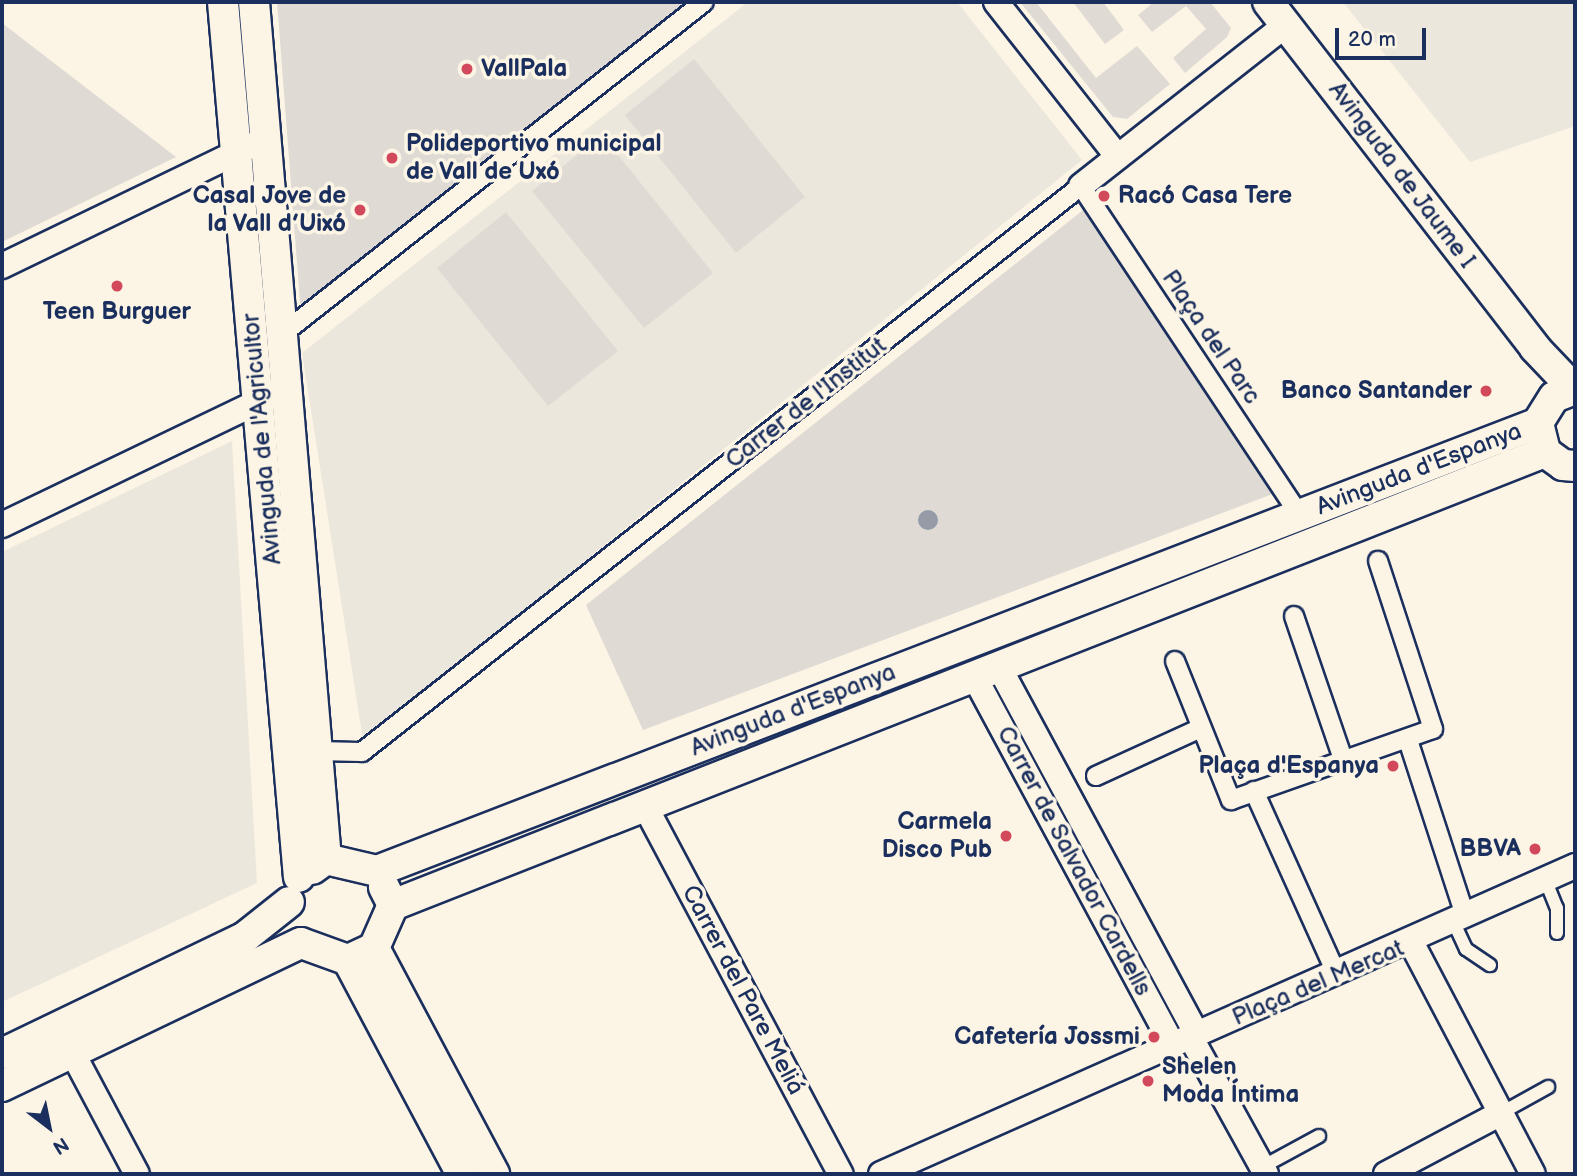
<!DOCTYPE html>
<html>
<head>
<meta charset="utf-8">
<style>
  body { margin:0 }
  #map { position:relative; width:1577px; height:1176px; overflow:hidden; background:#fcf5e5; font-family:"Balsamiq Sans",sans-serif }
  div>[style] { position:absolute }
  .built>* { inset:0; background:#ece7dc }
  .green>* { inset:0; background:#dfdbd4 }
  .roads { filter:drop-shadow(2px 0 #1b2f5e) drop-shadow(-2px 0 #1b2f5e) drop-shadow(0 2px #1b2f5e) drop-shadow(0 -2px #1b2f5e) }
  .service>* { height:12px; margin:-6px; padding:0 6px; transform-origin:6px; border-radius:6px; background:#fcf5e5 }
  .pedestrian>* { height:18px; margin:-9px; padding:0 9px; transform-origin:9px; border-radius:9px; background:#fcf5e5 }
  .minor>* { height:24px; margin:-12px; padding:0 12px; transform-origin:12px; border-radius:12px; background:#fcf5e5 }
  .tertiary>* { height:30px; margin:-15px; padding:0 15px; transform-origin:15px; border-radius:15px; background:#fcf5e5 }
  .trees>* { width:20px; height:20px; margin:-10px; border-radius:50%; background:#969ba8 }
  .dots>* { width:19px; height:19px; translate:-50% -50%; box-sizing:border-box; border:4px solid #fcf5e5; border-radius:50% }
  span { translate:-50% -50%; white-space:nowrap; text-align:center; line-height:1.15; -webkit-text-stroke:7px #fcf5e5; paint-order:stroke }
  .poi-label { font-size:24px; color:#1b2f5e; font-weight:700 }
  .left { translate:0 -50%; text-align:left }
  .right { translate:-100% -50%; text-align:right }
  .street-label { font-size:24px; color:#1b2f5e }
  .frame { position:absolute; inset:0; border:4px solid #1b2f5e; pointer-events:none }
  .north { position:absolute; left:14px; top:1092px; width:70px; height:70px; -webkit-text-stroke:5px #fcf5e5; paint-order:stroke; rotate:148deg; font-size:19px; font-weight:700; line-height:28px; text-align:center; color:#1b2f5e }
  .north::after { content:''; display:block; margin:auto; width:24px; height:32px; background:#1b2f5e; clip-path:polygon(50% 0,100% 100%,50% 72%,0 100%) }
  .scale { position:absolute; left:1335px; top:28px; width:91px; height:32px; box-sizing:border-box; border:4px solid #1b2f5e; border-top:0; padding-left:9px; font-size:21px; line-height:24px; white-space:nowrap; color:#1b2f5e; -webkit-text-stroke:5px #fcf5e5; paint-order:stroke }
</style>
</head>
<body>
<div id="map">
  <div class="built">
    <div style="clip-path:polygon(748px 2px,957px 2px,1082px 160px,363px 740px,302px 353px)"></div>
    <div style="clip-path:polygon(1343px 2px,1575px 2px,1575px 126px,1470px 162px)"></div>
    <div style="clip-path:polygon(232px 441px,257px 883px,2px 1002px,2px 552px)"></div>
  </div>
  <div class="green">
    <div style="clip-path:polygon(277px 2px,690px 2px,301px 315px)"></div>
    <div style="clip-path:polygon(1020px 2px,1036px 2px,1096px 78px,1137px 46px,1170px 84px,1127px 119px,1113px 117px)"></div>
    <div style="clip-path:polygon(1073px 2px,1103px 2px,1124px 30px,1105px 44px)"></div>
    <div style="clip-path:polygon(1154px 2px,1210px 2px,1231px 28px,1227px 37px,1185px 73px,1173px 58px,1206px 29px,1186px 6px,1152px 32px,1138px 15px)"></div>
    <div style="clip-path:polygon(2px 23px,176px 157px,2px 242px)"></div>
    <div style="clip-path:polygon(694px 59px,805px 197px,736px 253px,625px 115px)"></div>
    <div style="clip-path:polygon(602px 135px,713px 273px,644px 328px,532px 191px)"></div>
    <div style="clip-path:polygon(1092px 203px,1273px 494px,643px 730px,586px 605px)"></div>
    <div style="clip-path:polygon(506px 212px,618px 351px,548px 406px,437px 268px)"></div>
  </div>
  <div class="roads">
    <div class="service">
      <div style="left:1545px;top:879px;width:31px;rotate:68deg"></div>
      <div style="left:1557px;top:908px;width:25px;rotate:90deg"></div>
      <div style="left:1453px;top:921px;width:31px;rotate:65deg"></div>
      <div style="left:1466px;top:949px;width:29px;rotate:34deg"></div>
      <div style="left:1501px;top:1113px;width:54px;rotate:-29deg"></div>
      <div style="left:1262px;top:1167px;width:65px;rotate:-28.5deg"></div>
    </div>
    <div class="pedestrian">
      <div style="left:281px;top:335px;width:538px;rotate:-38.21deg"></div>
      <div style="left:1294px;top:616px;width:151px;rotate:71.1deg"></div>
      <div style="left:1175px;top:661px;width:150px;rotate:68.1deg"></div>
      <div style="left:1231px;top:800px;width:214px;rotate:-19.4deg"></div>
      <div style="left:1433px;top:729px;width:177px;rotate:-108.1deg"></div>
      <div style="left:1408px;top:740px;width:184px;rotate:72deg"></div>
      <div style="left:316px;top:751px;width:46px;rotate:1.2deg"></div>
      <div style="left:362px;top:752px;width:915px;rotate:-38.21deg"></div>
      <div style="left:1081px;top:186px;width:395px;rotate:56.4deg"></div>
      <div style="left:1096px;top:776px;width:115px;rotate:-24.6deg"></div>
      <div style="left:1254px;top:791px;width:200px;rotate:65.7deg"></div>
    </div>
    <div class="minor">
      <div style="left:996px;top:2px;width:197px;rotate:51.8deg"></div>
      <div style="left:1081px;top:186px;width:262px;rotate:-38.2deg"></div>
      <div style="left:2px;top:266px;width:278px;rotate:-25.8deg"></div>
      <div style="left:2px;top:525px;width:300px;rotate:-25.7deg"></div>
      <div style="left:999px;top:667px;width:418px;rotate:61.7deg"></div>
      <div style="left:974px;top:676px;width:420px;rotate:61.7deg"></div>
      <div style="left:645px;top:806px;width:417px;rotate:62deg"></div>
      <div style="left:1410px;top:940px;width:264px;rotate:62.3deg"></div>
      <div style="left:1191px;top:1038px;width:155px;rotate:61.1deg"></div>
      <div style="left:72px;top:1052px;width:138px;rotate:62deg"></div>
      <div style="left:881px;top:1174px;width:759px;rotate:-23.93deg"></div>
      <div style="left:1386px;top:1174px;width:130px;rotate:-27.9deg"></div>
    </div>
    <div class="tertiary">
      <div style="left:223px;top:2px;width:878px;rotate:85.04deg"></div>
      <div style="left:254px;top:2px;width:860px;rotate:85.2deg"></div>
      <div style="left:1268px;top:2px;width:437px;rotate:52.3deg"></div>
      <div style="left:1535px;top:348px;width:57px;rotate:46.4deg"></div>
      <div style="left:1575px;top:389px;width:22px;rotate:159deg"></div>
      <div style="left:1554px;top:397px;width:31px;rotate:122deg"></div>
      <div style="left:1538px;top:423px;width:30px;rotate:76deg"></div>
      <div style="left:1545px;top:452px;width:22px;rotate:36deg"></div>
      <div style="left:1563px;top:465px;width:12px;rotate:5deg"></div>
      <div style="left:312px;top:869px;width:17px;rotate:-36deg"></div>
      <div style="left:326px;top:859px;width:52px;rotate:13.2deg"></div>
      <div style="left:377px;top:871px;width:1244px;rotate:-21.1deg"></div>
      <div style="left:393px;top:905px;width:1238px;rotate:-21.47deg"></div>
      <div style="left:301px;top:943px;width:50px;rotate:19.9deg"></div>
      <div style="left:348px;top:960px;width:29px;rotate:-25deg"></div>
      <div style="left:374px;top:948px;width:47px;rotate:-66.2deg"></div>
      <div style="left:393px;top:905px;width:20px;rotate:-117deg"></div>
      <div style="left:374px;top:948px;width:256px;rotate:62deg"></div>
      <div style="left:348px;top:960px;width:242px;rotate:62deg"></div>
      <div style="left:2px;top:1054px;width:270px;rotate:-25.7deg"></div>
      <div style="left:245px;top:937px;width:56px;rotate:-38.5deg"></div>
      <div style="left:2px;top:1086px;width:331px;rotate:-25.6deg"></div>
    </div>
  </div>
  <div class="trees">
    <div style="left:928px;top:520px"></div>
  </div>
  <div class="dots">
    <div style="left:467px;top:69px;background:#d1495b"></div>
    <div style="left:392px;top:158px;background:#d1495b"></div>
    <div style="left:1104px;top:196px;background:#d1495b"></div>
    <div style="left:360px;top:210px;background:#d1495b"></div>
    <div style="left:117px;top:286px;background:#d1495b"></div>
    <div style="left:1486px;top:391px;background:#d1495b"></div>
    <div style="left:1393px;top:766px;background:#d1495b"></div>
    <div style="left:1006px;top:836px;background:#d1495b"></div>
    <div style="left:1535px;top:849px;background:#d1495b"></div>
    <div style="left:1154px;top:1037px;background:#d1495b"></div>
    <div style="left:1148px;top:1081px;background:#d1495b"></div>
  </div>
  <div class="poi-label">
    <span class="left" style="left:481px;top:69px">VallPala</span>
    <span class="left" style="left:406px;top:158px">Polideportivo municipal<br>de Vall de Uxó</span>
    <span class="right" style="left:346px;top:210px">Casal Jove de<br>la Vall d’Uixó</span>
    <span class="left" style="left:1118px;top:196px">Racó Casa Tere</span>
    <span style="left:117px;top:312px">Teen Burguer</span>
    <span class="right" style="left:1472px;top:391px">Banco Santander</span>
    <span class="right" style="left:1379px;top:766px">Plaça d'Espanya</span>
    <span class="right" style="left:992px;top:836px">Carmela<br>Disco Pub</span>
    <span class="right" style="left:1521px;top:849px">BBVA</span>
    <span class="right" style="left:1140px;top:1037px">Cafetería Jossmi</span>
    <span class="left" style="left:1162px;top:1081px">Shelen<br>Moda Íntima</span>
  </div>
  <div class="street-label">
    <span style="left:1402px;top:175px;rotate:53deg">Avinguda de Jaume I</span>
    <span style="left:1211px;top:337px;rotate:56deg">Plaça del Parc</span>
    <span style="left:806px;top:403px;rotate:-38deg">Carrer de l'Institut</span>
    <span style="left:262px;top:439px;rotate:-95deg">Avinguda de l'Agricultor</span>
    <span style="left:1419px;top:469px;rotate:-21deg">Avinguda d'Espanya</span>
    <span style="left:793px;top:710px;rotate:-21deg">Avinguda d'Espanya</span>
    <span style="left:1074px;top:861px;rotate:62deg">Carrer de Salvador Cardells</span>
    <span style="left:1318px;top:983px;rotate:-23deg">Plaça del Mercat</span>
    <span style="left:743px;top:990px;rotate:62deg">Carrer del Pare Meliá</span>
  </div>
  <div class="frame"></div>
  <div class="north">N</div>
  <div class="scale">20 m</div>
</div>
</body>
</html>
